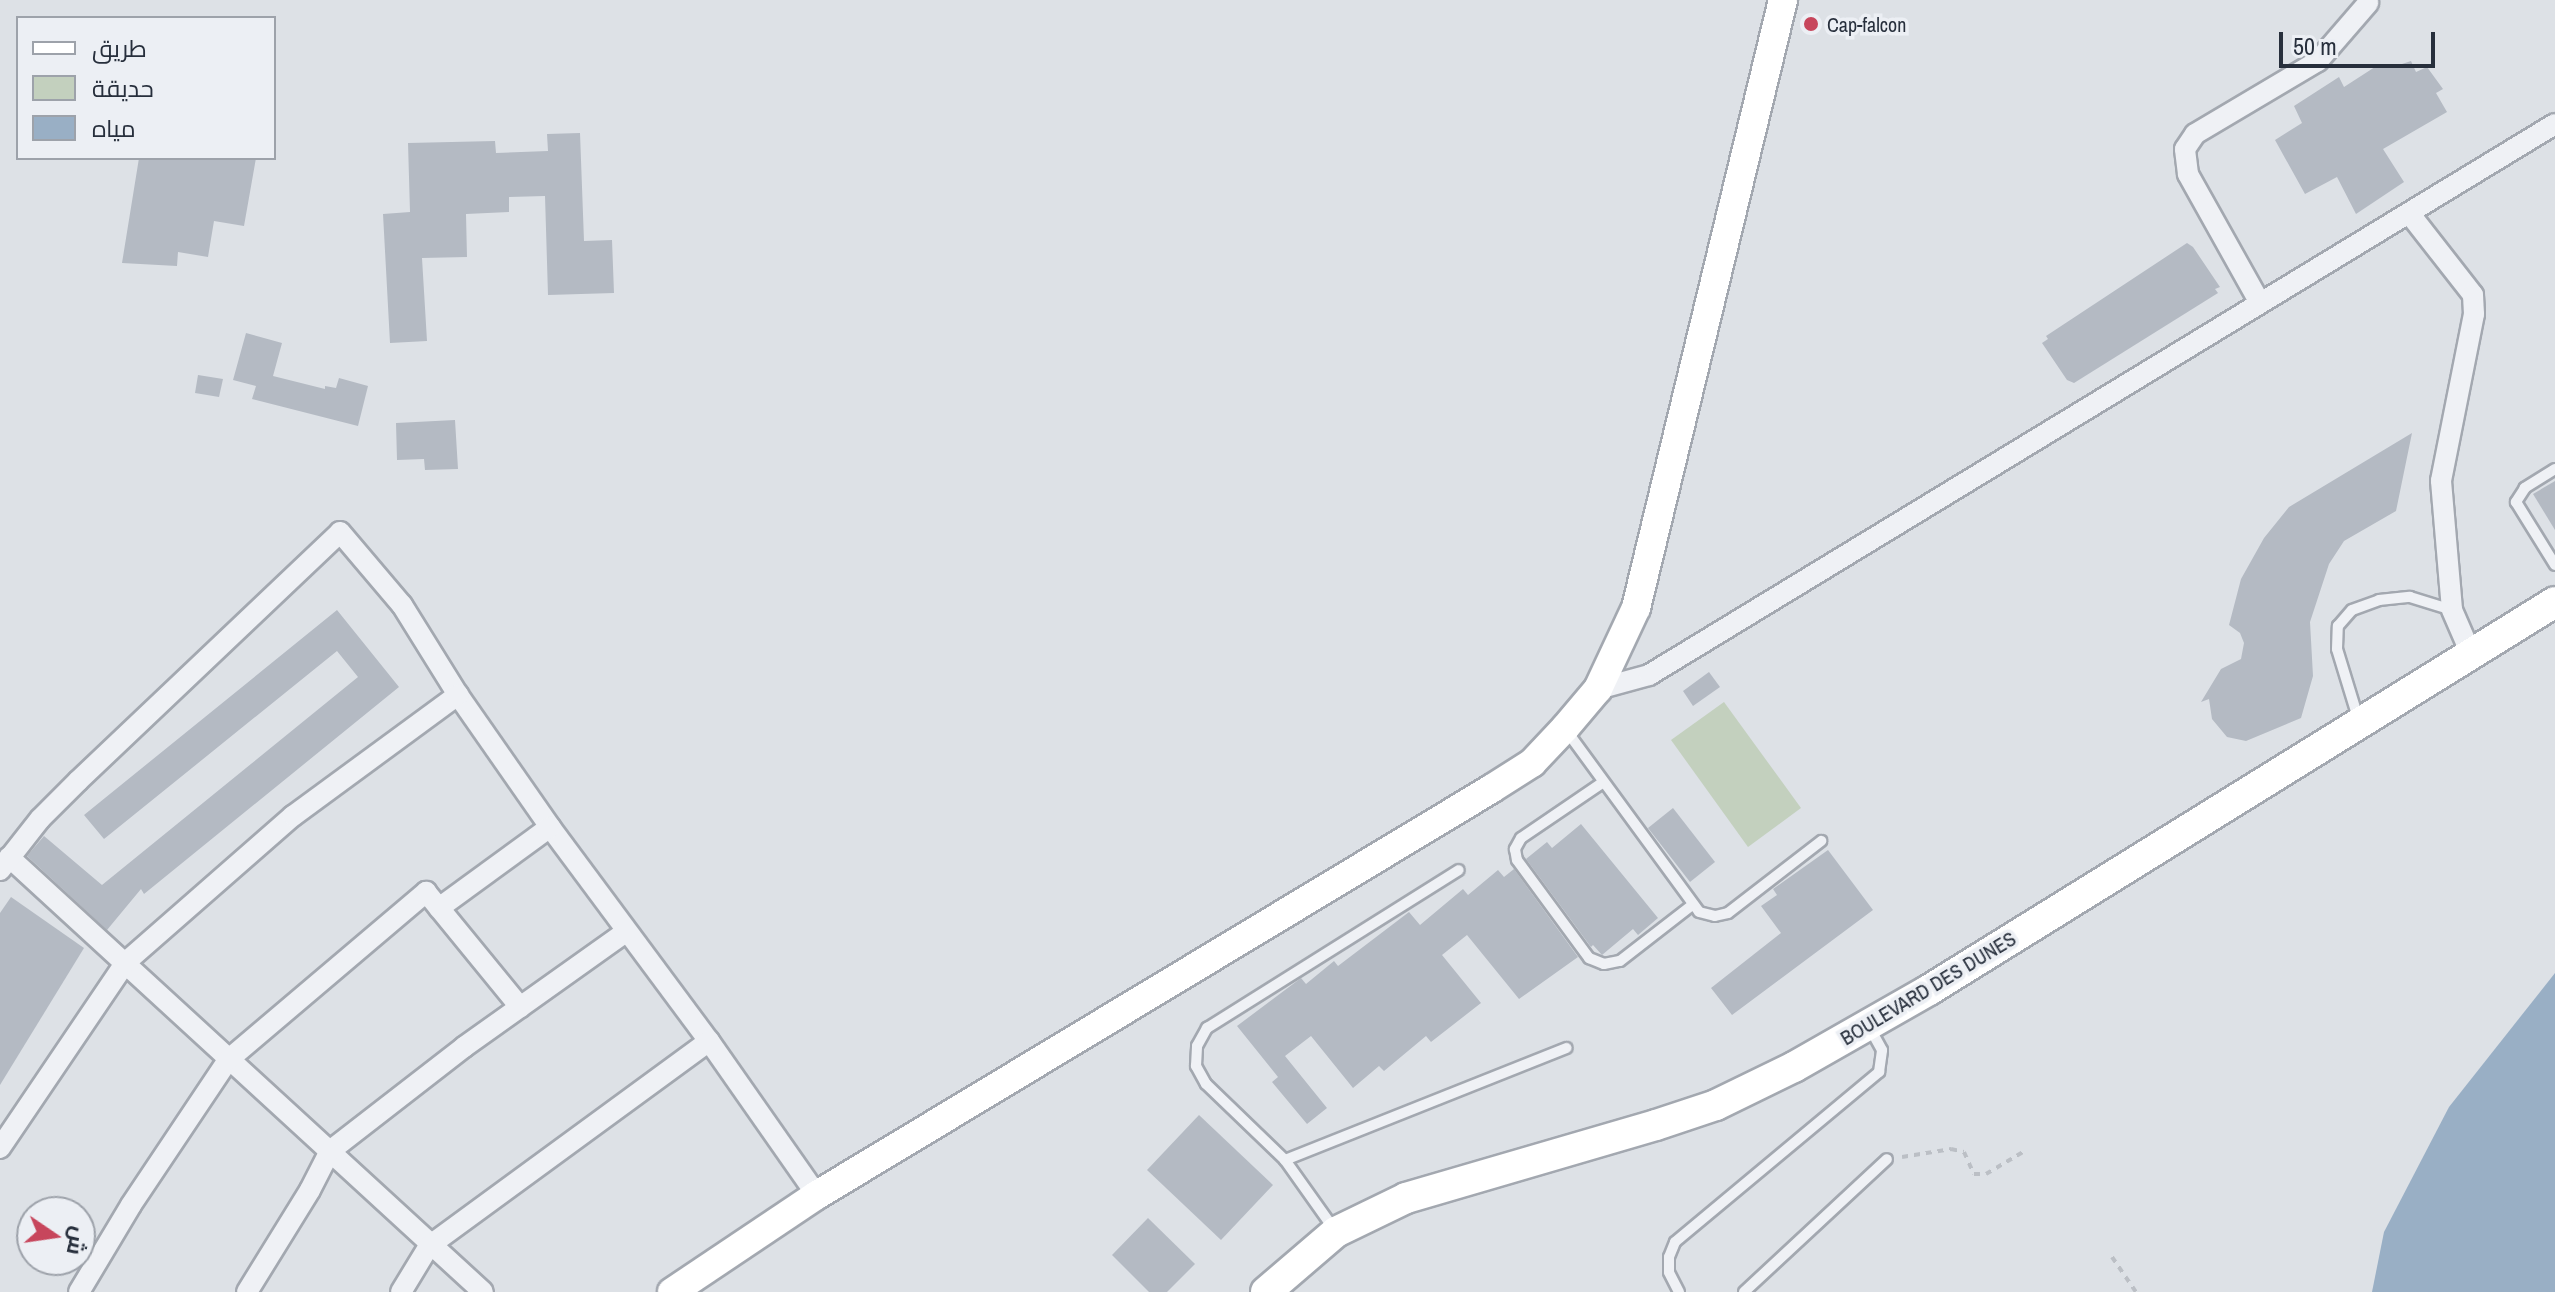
<!DOCTYPE html>
<html>
<head>
<meta charset="utf-8">
<style>
  body { margin:0 }
  #map { position:relative; width:2555px; height:1292px; overflow:hidden; background:#dde1e6; font-family:"Archivo Narrow",Cairo,sans-serif }
  div>[style] { position:absolute }
  .green>* { inset:0; background:#c3d0be }
  .water>* { inset:0; background:#99afc5 }
  .building>* { inset:0; background:#b4bac3 }
  .path>* { height:4px; margin-top:-2px; transform-origin:0; background:repeating-linear-gradient(90deg,#bbbfc5 0 6px,transparent 0 12px) }
  .roads { filter:drop-shadow(2px 0 #a3a8b0) drop-shadow(-2px 0 #a3a8b0) drop-shadow(0 2px #a3a8b0) drop-shadow(0 -2px #a3a8b0) }
  .service>* { height:10px; margin:-5px; padding:0 5px; transform-origin:5px; border-radius:5px; background:#eff1f5 }
  .minor>* { height:20px; margin:-10px; padding:0 10px; transform-origin:10px; border-radius:10px; background:#eff1f5 }
  .secondary>* { height:28px; margin:-14px; padding:0 14px; transform-origin:14px; border-radius:14px; background:#fff }
  .primary>* { height:30px; margin:-15px; padding:0 15px; transform-origin:15px; border-radius:15px; background:#fff }
  .dots>* { width:22px; height:22px; translate:-50% -50%; box-sizing:border-box; border:4px solid #eceff4; border-radius:50% }
  span { translate:-50% -50%; white-space:nowrap; text-align:center; line-height:1.15; -webkit-text-stroke:7px #eceff4; paint-order:stroke }
  .poi-label { font-size:20px; color:#272f3c }
  .left { translate:0 -50%; text-align:left }
  .street-label { font-size:20px; color:#272f3c }
  .legend { position:absolute; left:16px; top:16px; width:260px; height:144px; box-sizing:border-box; background:#eceff4; border:2px solid #9da2aa; margin:0; padding:10px 14px; list-style:none; font-size:24px; color:#272f3c }
  .legend li { display:flex; align-items:center; gap:16px; height:40px }
  .legend b { width:40px; border:2px solid #9da2aa }
  .north { position:absolute; left:16px; top:1196px; width:80px; height:80px; box-sizing:border-box; background:#eceff4; border:2px solid #9da2aa; border-radius:50%; rotate:103deg; font-size:22px; font-weight:700; line-height:32px; text-align:center; color:#272f3c }
  .north::after { content:''; display:block; margin:auto; width:28px; height:36px; background:#c7465c; clip-path:polygon(50% 0,100% 100%,50% 72%,0 100%) }
  .scale { position:absolute; left:2279px; top:32px; width:156px; height:36px; box-sizing:border-box; border:4px solid #272f3c; border-top:0; padding-left:10px; font-size:24px; line-height:28px; white-space:nowrap; color:#272f3c; -webkit-text-stroke:6px #eceff4; paint-order:stroke }
</style>
</head>
<body>
<div id="map">
  <div class="green">
    <div style="clip-path:polygon(1724px 702px,1801px 808px,1748px 847px,1671px 740px)"></div>
  </div>
  <div class="water">
    <div style="clip-path:polygon(2555px 973px,2555px 1292px,2372px 1292px,2384px 1232px,2449px 1107px)"></div>
  </div>
  <div class="building">
    <div style="clip-path:polygon(2411px 61px,2416px 72px,2427px 67px,2443px 89px,2436px 93px,2447px 112px,2383px 149px,2404px 182px,2356px 214px,2337px 177px,2305px 194px,2275px 140px,2302px 123px,2294px 106px,2339px 77px,2344px 87px,2378px 65px,2390px 68px)"></div>
    <div style="clip-path:polygon(580px 133px,584px 241px,612px 240px,614px 293px,548px 295px,545px 196px,509px 197px,509px 212px,466px 214px,467px 257px,422px 258px,427px 341px,390px 343px,383px 214px,410px 212px,408px 143px,495px 141px,496px 153px,548px 151px,547px 134px)"></div>
    <div style="clip-path:polygon(139px 158px,256px 158px,244px 226px,214px 221px,208px 257px,178px 252px,177px 266px,122px 263px)"></div>
    <div style="clip-path:polygon(2187px 243px,2193px 247px,2220px 287px,2215px 289px,2218px 293px,2074px 383px,2067px 380px,2042px 343px,2048px 339px,2046px 336px)"></div>
    <div style="clip-path:polygon(246px 333px,282px 343px,273px 376px,325px 389px,325px 386px,336px 388px,339px 378px,368px 386px,358px 426px,252px 399px,256px 386px,233px 380px)"></div>
    <div style="clip-path:polygon(198px 375px,223px 379px,219px 397px,195px 393px)"></div>
    <div style="clip-path:polygon(455px 420px,458px 469px,425px 470px,424px 459px,397px 460px,396px 423px)"></div>
    <div style="clip-path:polygon(2412px 433px,2396px 511px,2344px 541px,2329px 564px,2310px 622px,2313px 676px,2301px 718px,2246px 741px,2227px 737px,2212px 719px,2209px 699px,2201px 702px,2221px 669px,2241px 659px,2244px 643px,2240px 633px,2229px 625px,2241px 579px,2264px 538px,2289px 507px)"></div>
    <div style="clip-path:polygon(2555px 481px,2555px 530px,2533px 494px)"></div>
    <div style="clip-path:polygon(337px 610px,399px 687px,144px 894px,141px 889px,107px 930px,27px 856px,44px 836px,102px 885px,358px 677px,337px 651px,104px 839px,84px 815px)"></div>
    <div style="clip-path:polygon(1709px 672px,1720px 687px,1693px 706px,1683px 691px)"></div>
    <div style="clip-path:polygon(1673px 808px,1715px 862px,1690px 882px,1648px 828px)"></div>
    <div style="clip-path:polygon(1581px 824px,1658px 918px,1638px 935px,1633px 929px,1602px 955px,1593px 945px,1591px 947px,1526px 859px,1547px 842px,1552px 848px)"></div>
    <div style="clip-path:polygon(1828px 850px,1873px 910px,1732px 1015px,1711px 988px,1781px 933px,1761px 906px,1777px 895px,1773px 889px)"></div>
    <div style="clip-path:polygon(1514px 869px,1578px 957px,1519px 999px,1467px 935px,1442px 955px,1481px 1003px,1431px 1042px,1426px 1036px,1384px 1071px,1379px 1066px,1353px 1088px,1311px 1036px,1285px 1056px,1327px 1108px,1307px 1124px,1272px 1082px,1278px 1077px,1237px 1026px,1301px 978px,1306px 984px,1334px 961px,1338px 966px,1409px 912px,1420px 925px,1463px 889px,1468px 895px,1498px 870px,1504px 877px)"></div>
    <div style="clip-path:polygon(11px 897px,84px 948px,0 1085px,0 913px)"></div>
    <div style="clip-path:polygon(1199px 1115px,1273px 1185px,1221px 1240px,1147px 1170px)"></div>
    <div style="clip-path:polygon(1148px 1218px,1195px 1264px,1167px 1292px,1149px 1292px,1112px 1255px)"></div>
  </div>
  <div class="path">
    <div style="left:1902px;top:1157px;width:50px;rotate:-9.3deg"></div>
    <div style="left:1951px;top:1149px;width:13px;rotate:13deg"></div>
    <div style="left:1964px;top:1152px;width:24px;rotate:66deg"></div>
    <div style="left:1974px;top:1174px;width:12px"></div>
    <div style="left:1986px;top:1174px;width:43px;rotate:-30.7deg"></div>
    <div style="left:2112px;top:1257px;width:42px;rotate:55.6deg"></div>
  </div>
  <div class="roads">
    <div class="service">
      <div style="left:2555px;top:469px;width:36px;rotate:148deg"></div>
      <div style="left:2525px;top:488px;width:17px;rotate:123deg"></div>
      <div style="left:2516px;top:502px;width:74px;rotate:58.2deg"></div>
      <div style="left:2359px;top:721px;width:75px;rotate:-107deg"></div>
      <div style="left:2337px;top:649px;width:23px;rotate:-88deg"></div>
      <div style="left:2338px;top:626px;width:21px;rotate:-49deg"></div>
      <div style="left:2352px;top:610px;width:29px;rotate:-20deg"></div>
      <div style="left:2379px;top:600px;width:31px;rotate:-6deg"></div>
      <div style="left:2410px;top:597px;width:44px;rotate:17.2deg"></div>
      <div style="left:1566px;top:730px;width:225px;rotate:53.8deg"></div>
      <div style="left:1699px;top:912px;width:16px;rotate:14deg"></div>
      <div style="left:1715px;top:916px;width:13px;rotate:-13deg"></div>
      <div style="left:1728px;top:913px;width:118px;rotate:-37.7deg"></div>
      <div style="left:1602px;top:783px;width:98px;rotate:145.8deg"></div>
      <div style="left:1521px;top:838px;width:13px;rotate:119deg"></div>
      <div style="left:1515px;top:849px;width:11px;rotate:80deg"></div>
      <div style="left:1517px;top:860px;width:122px;rotate:53.7deg"></div>
      <div style="left:1589px;top:958px;width:16px;rotate:22deg"></div>
      <div style="left:1604px;top:964px;width:16px;rotate:-11deg"></div>
      <div style="left:1620px;top:961px;width:90px;rotate:-37.8deg"></div>
      <div style="left:1285px;top:1160px;width:303px;rotate:-21.7deg"></div>
      <div style="left:1334px;top:1229px;width:85px;rotate:-125.4deg"></div>
      <div style="left:1285px;top:1160px;width:110px;rotate:-136.1deg"></div>
      <div style="left:1206px;top:1084px;width:21px;rotate:-119deg"></div>
      <div style="left:1196px;top:1066px;width:20px;rotate:-87deg"></div>
      <div style="left:1197px;top:1046px;width:21px;rotate:-61deg"></div>
      <div style="left:1207px;top:1028px;width:297px;rotate:-32.1deg"></div>
      <div style="left:1679px;top:1292px;width:22px;rotate:-117deg"></div>
      <div style="left:1669px;top:1272px;width:15px;rotate:-90deg"></div>
      <div style="left:1669px;top:1257px;width:16px;rotate:-68deg"></div>
      <div style="left:1675px;top:1242px;width:266px;rotate:-39.8deg"></div>
      <div style="left:1879px;top:1072px;width:22px;rotate:-82deg"></div>
      <div style="left:1882px;top:1050px;width:26px;rotate:-119deg"></div>
      <div style="left:1744px;top:1292px;width:195px;rotate:-42.9deg"></div>
    </div>
    <div class="minor">
      <div style="left:2409px;top:213px;width:104px;rotate:52deg"></div>
      <div style="left:2473px;top:295px;width:19px;rotate:87deg"></div>
      <div style="left:2474px;top:314px;width:170px;rotate:101.2deg"></div>
      <div style="left:2441px;top:481px;width:129px;rotate:85.1deg"></div>
      <div style="left:2452px;top:610px;width:48px;rotate:66.6deg"></div>
      <div style="left:2260px;top:303px;width:148px;rotate:-119.2deg"></div>
      <div style="left:2188px;top:174px;width:25px;rotate:-97deg"></div>
      <div style="left:2185px;top:149px;width:18px;rotate:-56deg"></div>
      <div style="left:2195px;top:134px;width:143px;rotate:-30.7deg"></div>
      <div style="left:2318px;top:61px;width:77px;rotate:-49.2deg"></div>
      <div style="left:1598px;top:689px;width:53px;rotate:-15.4deg"></div>
      <div style="left:1649px;top:675px;width:1060px;rotate:-31.31deg"></div>
      <div style="left:9px;top:857px;width:643px;rotate:42.54deg"></div>
      <div style="left:0;top:870px;width:65px;rotate:-51.9deg"></div>
      <div style="left:40px;top:819px;width:54px;rotate:-45deg"></div>
      <div style="left:78px;top:781px;width:361px;rotate:-43.5deg"></div>
      <div style="left:340px;top:532px;width:96px;rotate:49.7deg"></div>
      <div style="left:402px;top:605px;width:106px;rotate:58.1deg"></div>
      <div style="left:458px;top:695px;width:161px;rotate:55.1deg"></div>
      <div style="left:550px;top:827px;width:267px;rotate:53.4deg"></div>
      <div style="left:709px;top:1041px;width:188px;rotate:55deg"></div>
      <div style="left:439px;top:908px;width:137px;rotate:-36.1deg"></div>
      <div style="left:0;top:1148px;width:225px;rotate:-55.9deg"></div>
      <div style="left:126px;top:962px;width:222px;rotate:-41.2deg"></div>
      <div style="left:293px;top:816px;width:205px;rotate:-36.3deg"></div>
      <div style="left:79px;top:1292px;width:101px;rotate:-59.1deg"></div>
      <div style="left:131px;top:1205px;width:174px;rotate:-56.2deg"></div>
      <div style="left:228px;top:1060px;width:260px;rotate:-40.3deg"></div>
      <div style="left:426px;top:892px;width:149px;rotate:50.7deg"></div>
      <div style="left:247px;top:1292px;width:120px;rotate:-58.3deg"></div>
      <div style="left:310px;top:1190px;width:44px;rotate:-62.9deg"></div>
      <div style="left:330px;top:1151px;width:170px;rotate:-37.8deg"></div>
      <div style="left:464px;top:1047px;width:199px;rotate:-35.4deg"></div>
      <div style="left:401px;top:1292px;width:54px;rotate:-58.7deg"></div>
      <div style="left:429px;top:1246px;width:347px;rotate:-36.2deg"></div>
    </div>
    <div class="secondary">
      <div style="left:672px;top:1292px;width:174px;rotate:-33.8deg"></div>
      <div style="left:817px;top:1195px;width:787px;rotate:-31.06deg"></div>
      <div style="left:1491px;top:789px;width:49px;rotate:-32.4deg"></div>
      <div style="left:1532px;top:763px;width:48px;rotate:-46.7deg"></div>
      <div style="left:1565px;top:728px;width:51px;rotate:-49.8deg"></div>
      <div style="left:1598px;top:689px;width:89px;rotate:-64.9deg"></div>
      <div style="left:1636px;top:608px;width:626px;rotate:-76.41deg"></div>
    </div>
    <div class="primary">
      <div style="left:1266px;top:1292px;width:92px;rotate:-40.6deg"></div>
      <div style="left:1336px;top:1232px;width:78px;rotate:-25.9deg"></div>
      <div style="left:1406px;top:1198px;width:260px;rotate:-16.3deg"></div>
      <div style="left:1656px;top:1125px;width:63px;rotate:-18.4deg"></div>
      <div style="left:1716px;top:1105px;width:87px;rotate:-26deg"></div>
      <div style="left:1794px;top:1067px;width:155px;rotate:-29.7deg"></div>
      <div style="left:1929px;top:990px;width:736px;rotate:-31.79deg"></div>
    </div>
  </div>
  <div class="dots">
    <div style="left:1811px;top:24px;background:#c7465c"></div>
  </div>
  <div class="poi-label">
    <span class="left" style="left:1827px;top:24px">Cap-falcon</span>
  </div>
  <div class="street-label">
    <span style="left:1928px;top:988px;rotate:-31deg">BOULEVARD DES DUNES</span>
  </div>
  <ul class="legend">
  <li><b style="height:10px;background:#fff"></b>طريق</li>
  <li><b style="height:22px;background:#c3d0be"></b>حديقة</li>
  <li><b style="height:22px;background:#99afc5"></b>مياه</li>
  </ul>
  <div class="north">ش</div>
  <div class="scale">50 m</div>
</div>
</body>
</html>
